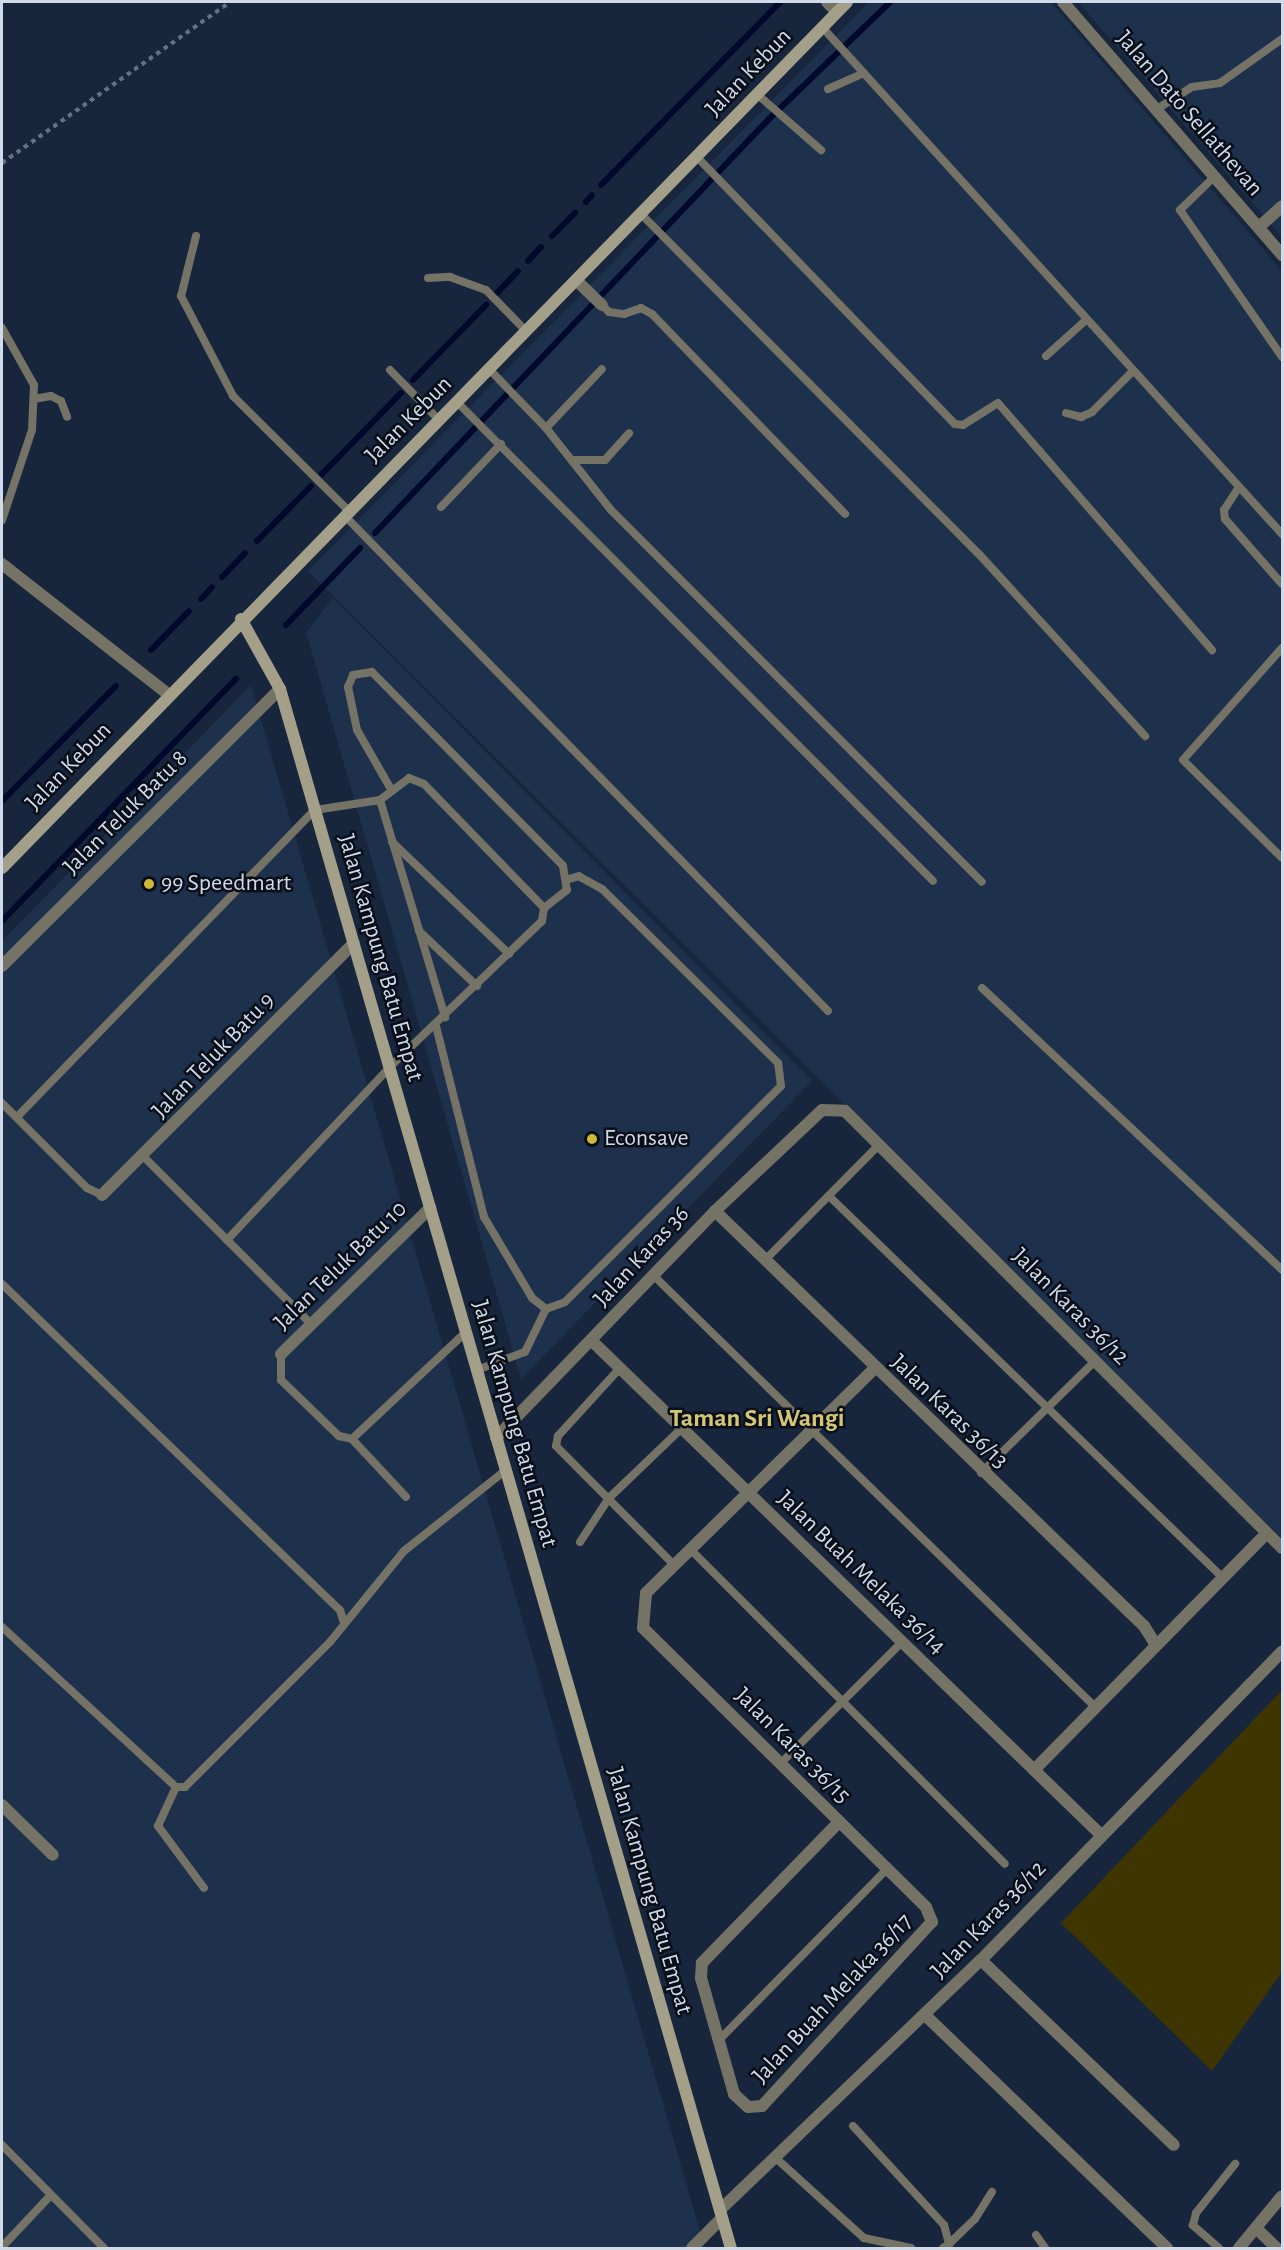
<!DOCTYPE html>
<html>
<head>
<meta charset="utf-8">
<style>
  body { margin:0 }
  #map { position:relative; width:1284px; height:2250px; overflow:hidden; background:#17263c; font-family:"Alegreya Sans",sans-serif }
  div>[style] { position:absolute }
  .built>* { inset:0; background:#1d304c }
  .green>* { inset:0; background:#3e3501 }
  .stream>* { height:6px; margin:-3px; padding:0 3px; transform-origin:3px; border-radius:3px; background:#00082c }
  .path>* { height:4px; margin-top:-2px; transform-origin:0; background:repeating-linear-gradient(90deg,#647184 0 4.5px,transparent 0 9px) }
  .lane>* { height:8px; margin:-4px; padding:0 4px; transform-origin:4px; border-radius:4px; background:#757365 }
  .street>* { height:12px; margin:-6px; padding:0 6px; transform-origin:6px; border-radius:6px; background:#757365 }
  .secondary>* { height:12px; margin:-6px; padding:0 6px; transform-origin:6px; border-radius:6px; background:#a39f89 }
  .dots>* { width:16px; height:16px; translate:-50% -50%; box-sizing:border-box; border:3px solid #090f19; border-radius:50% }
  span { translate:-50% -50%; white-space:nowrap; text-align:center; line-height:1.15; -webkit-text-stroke:5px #090f19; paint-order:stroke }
  .street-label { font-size:24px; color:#d0dae9 }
  .poi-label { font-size:24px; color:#d0dae9 }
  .left { translate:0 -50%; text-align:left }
  .neighbourhood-label { font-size:26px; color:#d4c577; font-weight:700 }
  .frame { position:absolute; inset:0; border:3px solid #d0dae9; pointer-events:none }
</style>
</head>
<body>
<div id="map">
  <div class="built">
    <div style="clip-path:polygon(869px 2px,1051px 2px,1282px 271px,1282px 1539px,308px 571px)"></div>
    <div style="clip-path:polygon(1078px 2px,1282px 2px,1282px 237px)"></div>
    <div style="clip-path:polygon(333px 598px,812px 1081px,521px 1379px,306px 632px)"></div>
    <div style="clip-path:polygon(251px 685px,705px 2248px,2px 2248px,2px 941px)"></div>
  </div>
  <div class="green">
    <div style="clip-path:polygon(1282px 1690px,1282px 1972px,1212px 2071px,1061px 1923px)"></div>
  </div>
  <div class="stream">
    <div style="left:601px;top:185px;width:256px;rotate:-45.6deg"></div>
    <div style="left:586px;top:202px;width:9px;rotate:-49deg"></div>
    <div style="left:552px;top:236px;width:33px;rotate:-45deg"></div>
    <div style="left:528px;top:261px;width:19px;rotate:-47deg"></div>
    <div style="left:497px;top:293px;width:30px;rotate:-46deg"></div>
    <div style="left:413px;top:380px;width:105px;rotate:-45.8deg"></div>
    <div style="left:322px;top:474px;width:113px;rotate:-45.7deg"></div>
    <div style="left:375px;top:533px;width:572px;rotate:-46.42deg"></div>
    <div style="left:769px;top:119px;width:168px;rotate:-44deg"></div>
    <div style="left:257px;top:541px;width:77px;rotate:-45.5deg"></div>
    <div style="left:222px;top:577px;width:33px;rotate:-46deg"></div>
    <div style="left:201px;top:599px;width:16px;rotate:-47deg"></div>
    <div style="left:286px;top:625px;width:107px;rotate:-46.1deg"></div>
    <div style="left:151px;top:650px;width:54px;rotate:-45.7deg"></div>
    <div style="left:2px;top:801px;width:162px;rotate:-45.3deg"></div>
    <div style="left:2px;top:921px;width:337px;rotate:-46deg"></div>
  </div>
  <div class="path">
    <div style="left:2px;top:163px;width:279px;rotate:-35.2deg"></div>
  </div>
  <div class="lane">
    <div style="left:822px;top:27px;width:685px;rotate:47.78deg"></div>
    <div style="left:828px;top:89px;width:39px;rotate:-24deg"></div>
    <div style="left:758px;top:95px;width:84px;rotate:41.1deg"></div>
    <div style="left:1157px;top:109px;width:41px;rotate:-32.2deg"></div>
    <div style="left:1192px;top:87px;width:28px;rotate:-8deg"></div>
    <div style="left:1220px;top:83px;width:76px;rotate:-35.4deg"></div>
    <div style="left:697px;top:157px;width:371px;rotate:46deg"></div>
    <div style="left:955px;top:424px;width:8px;rotate:7deg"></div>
    <div style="left:963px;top:425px;width:41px;rotate:-32.2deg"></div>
    <div style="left:998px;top:403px;width:327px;rotate:49.1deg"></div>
    <div style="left:1215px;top:176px;width:49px;rotate:135.8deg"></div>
    <div style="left:1180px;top:210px;width:179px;rotate:55.2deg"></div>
    <div style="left:641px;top:214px;width:478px;rotate:45.2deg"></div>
    <div style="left:978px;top:553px;width:248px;rotate:47.6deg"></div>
    <div style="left:196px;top:236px;width:62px;rotate:104deg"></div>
    <div style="left:181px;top:296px;width:113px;rotate:62.5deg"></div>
    <div style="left:233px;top:396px;width:163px;rotate:44.8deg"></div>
    <div style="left:428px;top:278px;width:22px;rotate:-3deg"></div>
    <div style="left:450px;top:277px;width:38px;rotate:20deg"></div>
    <div style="left:486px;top:290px;width:57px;rotate:45.7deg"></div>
    <div style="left:602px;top:305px;width:10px;rotate:45deg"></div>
    <div style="left:609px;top:312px;width:15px;rotate:8deg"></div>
    <div style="left:624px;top:314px;width:18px;rotate:-19deg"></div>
    <div style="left:641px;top:308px;width:13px;rotate:29deg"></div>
    <div style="left:652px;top:314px;width:278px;rotate:46deg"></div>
    <div style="left:2px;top:328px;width:65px;rotate:60.7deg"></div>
    <div style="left:34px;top:385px;width:45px;rotate:92.5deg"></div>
    <div style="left:32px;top:430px;width:95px;rotate:108.4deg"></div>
    <div style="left:1046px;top:356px;width:54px;rotate:-42deg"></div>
    <div style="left:489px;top:369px;width:82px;rotate:46deg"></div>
    <div style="left:546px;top:428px;width:105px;rotate:51.6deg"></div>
    <div style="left:611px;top:510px;width:525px;rotate:45.08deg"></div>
    <div style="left:390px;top:370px;width:70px;rotate:45.6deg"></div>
    <div style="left:34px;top:399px;width:17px;rotate:-10deg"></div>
    <div style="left:51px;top:396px;width:11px;rotate:27deg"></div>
    <div style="left:61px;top:401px;width:17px;rotate:69deg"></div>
    <div style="left:457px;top:402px;width:675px;rotate:45.18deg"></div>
    <div style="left:1066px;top:413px;width:16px;rotate:15deg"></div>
    <div style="left:1081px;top:417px;width:12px;rotate:-24deg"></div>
    <div style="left:1092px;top:412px;width:57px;rotate:-45deg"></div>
    <div style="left:546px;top:428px;width:81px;rotate:-46.5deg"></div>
    <div style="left:572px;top:460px;width:33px"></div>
    <div style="left:605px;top:460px;width:36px;rotate:-48deg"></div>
    <div style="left:1239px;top:487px;width:27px;rotate:123deg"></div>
    <div style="left:1224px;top:510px;width:9px;rotate:84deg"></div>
    <div style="left:1225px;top:519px;width:86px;rotate:48.8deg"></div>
    <div style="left:441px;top:507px;width:87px;rotate:-46.4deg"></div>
    <div style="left:344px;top:515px;width:693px;rotate:45.7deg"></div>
    <div style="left:1282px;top:648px;width:149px;rotate:131.5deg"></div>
    <div style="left:1183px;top:760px;width:139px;rotate:44.7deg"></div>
    <div style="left:392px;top:791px;width:70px;rotate:-119.8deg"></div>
    <div style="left:357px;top:730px;width:44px;rotate:-101.8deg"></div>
    <div style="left:348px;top:687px;width:13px;rotate:-67deg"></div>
    <div style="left:353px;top:675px;width:19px;rotate:-9deg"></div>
    <div style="left:372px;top:672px;width:272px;rotate:45.4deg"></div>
    <div style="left:563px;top:866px;width:24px;rotate:81deg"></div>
    <div style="left:567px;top:890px;width:29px;rotate:142deg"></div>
    <div style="left:380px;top:800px;width:227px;rotate:73.3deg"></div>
    <div style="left:392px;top:842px;width:162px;rotate:43.7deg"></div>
    <div style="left:419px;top:931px;width:80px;rotate:43.5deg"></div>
    <div style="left:982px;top:988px;width:412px;rotate:43.2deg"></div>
    <div style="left:436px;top:1026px;width:197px;rotate:75.9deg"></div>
    <div style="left:484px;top:1217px;width:94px;rotate:59.3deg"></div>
    <div style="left:532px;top:1298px;width:18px;rotate:38deg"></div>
    <div style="left:546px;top:1309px;width:20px;rotate:-20deg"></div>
    <div style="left:565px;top:1302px;width:305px;rotate:-45deg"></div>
    <div style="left:781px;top:1086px;width:23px;rotate:-97deg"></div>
    <div style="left:778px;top:1063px;width:247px;rotate:-135.3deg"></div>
    <div style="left:602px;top:889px;width:26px;rotate:-151deg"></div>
    <div style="left:579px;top:876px;width:10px;rotate:163deg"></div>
    <div style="left:2px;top:1103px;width:120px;rotate:45deg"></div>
    <div style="left:87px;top:1188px;width:17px;rotate:25deg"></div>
    <div style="left:17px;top:1117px;width:428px;rotate:-45.9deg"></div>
    <div style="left:315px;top:810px;width:66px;rotate:-8.7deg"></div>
    <div style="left:380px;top:800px;width:36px;rotate:-37deg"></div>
    <div style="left:409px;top:778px;width:16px;rotate:22deg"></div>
    <div style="left:424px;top:784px;width:173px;rotate:45.9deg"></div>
    <div style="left:544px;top:908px;width:13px;rotate:99deg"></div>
    <div style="left:542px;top:921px;width:211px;rotate:136.2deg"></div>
    <div style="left:390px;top:1067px;width:238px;rotate:133.3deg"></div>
    <div style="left:144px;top:1157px;width:235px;rotate:45deg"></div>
    <div style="left:829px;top:1196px;width:549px;rotate:44.11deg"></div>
    <div style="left:765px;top:1260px;width:162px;rotate:-45.3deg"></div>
    <div style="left:654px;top:1276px;width:617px;rotate:44.34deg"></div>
    <div style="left:2px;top:1284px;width:470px;rotate:44deg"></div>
    <div style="left:340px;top:1610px;width:14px;rotate:73deg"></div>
    <div style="left:281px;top:1354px;width:26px;rotate:90deg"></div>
    <div style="left:281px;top:1380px;width:81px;rotate:44deg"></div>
    <div style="left:339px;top:1436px;width:13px;rotate:13deg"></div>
    <div style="left:352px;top:1439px;width:156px;rotate:-43.2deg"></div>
    <div style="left:620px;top:1368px;width:92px;rotate:132.4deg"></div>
    <div style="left:558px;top:1436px;width:10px;rotate:101deg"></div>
    <div style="left:556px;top:1446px;width:168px;rotate:45.2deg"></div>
    <div style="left:477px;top:1370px;width:51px;rotate:-20.6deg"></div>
    <div style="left:525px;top:1352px;width:48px;rotate:-64deg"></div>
    <div style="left:352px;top:1439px;width:79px;rotate:47deg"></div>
    <div style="left:981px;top:1473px;width:160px;rotate:-44.5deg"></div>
    <div style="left:580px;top:1542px;width:53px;rotate:-56.6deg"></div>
    <div style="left:609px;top:1498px;width:101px;rotate:-43.8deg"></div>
    <div style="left:690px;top:1549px;width:445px;rotate:45deg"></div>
    <div style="left:2px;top:1627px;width:236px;rotate:42.6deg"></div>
    <div style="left:176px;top:1787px;width:9px"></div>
    <div style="left:185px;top:1787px;width:205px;rotate:-45deg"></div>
    <div style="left:330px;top:1642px;width:117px;rotate:-50.9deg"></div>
    <div style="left:404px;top:1551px;width:130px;rotate:-38.5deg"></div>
    <div style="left:780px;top:1764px;width:173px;rotate:-45deg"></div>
    <div style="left:176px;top:1787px;width:43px;rotate:114.8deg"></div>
    <div style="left:158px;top:1826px;width:77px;rotate:53.4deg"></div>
    <div style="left:719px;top:2040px;width:240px;rotate:-45.5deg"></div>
    <div style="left:853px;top:2126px;width:134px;rotate:47.4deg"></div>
    <div style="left:944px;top:2225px;width:20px;rotate:75deg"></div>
    <div style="left:949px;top:2244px;width:7px;rotate:146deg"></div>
    <div style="left:2px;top:2145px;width:145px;rotate:45.3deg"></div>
    <div style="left:778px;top:2160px;width:116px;rotate:42.2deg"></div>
    <div style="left:864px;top:2238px;width:48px;rotate:12deg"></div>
    <div style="left:1036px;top:2235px;width:16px;rotate:55deg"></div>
    <div style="left:949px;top:2244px;width:36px;rotate:-44deg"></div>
    <div style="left:975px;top:2219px;width:32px;rotate:-58deg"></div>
    <div style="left:2px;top:2247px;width:70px;rotate:-46.7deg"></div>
    <div style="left:1219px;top:2248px;width:35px;rotate:-139deg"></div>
    <div style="left:1193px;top:2225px;width:12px;rotate:-76deg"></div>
    <div style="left:1196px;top:2213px;width:63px;rotate:-51.5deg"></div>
  </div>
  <div class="street">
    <div style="left:827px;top:2px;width:14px;rotate:45deg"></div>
    <div style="left:1063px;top:2px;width:335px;rotate:49.1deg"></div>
    <div style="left:1259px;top:227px;width:31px;rotate:-42deg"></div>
    <div style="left:576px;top:280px;width:36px;rotate:44deg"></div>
    <div style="left:2px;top:564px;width:212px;rotate:38.1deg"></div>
    <div style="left:2px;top:966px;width:392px;rotate:-44.9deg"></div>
    <div style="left:102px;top:1195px;width:356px;rotate:-45deg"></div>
    <div style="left:715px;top:1211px;width:597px;rotate:44.05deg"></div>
    <div style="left:1144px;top:1626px;width:19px;rotate:58deg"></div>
    <div style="left:592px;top:1341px;width:709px;rotate:44.14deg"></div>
    <div style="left:281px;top:1354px;width:209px;rotate:-44.4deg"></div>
    <div style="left:496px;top:1438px;width:315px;rotate:-46deg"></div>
    <div style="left:715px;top:1211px;width:147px;rotate:-43.3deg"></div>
    <div style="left:822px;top:1110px;width:23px;rotate:2deg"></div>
    <div style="left:845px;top:1111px;width:618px;rotate:45deg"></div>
    <div style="left:1034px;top:1770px;width:332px;rotate:-45.5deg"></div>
    <div style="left:2px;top:1805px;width:71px;rotate:44.4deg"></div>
    <div style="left:839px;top:1822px;width:197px;rotate:134.2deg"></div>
    <div style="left:702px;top:1963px;width:15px;rotate:94deg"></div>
    <div style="left:701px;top:1978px;width:121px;rotate:74.1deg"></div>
    <div style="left:734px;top:2094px;width:19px;rotate:43deg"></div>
    <div style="left:748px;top:2107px;width:14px;rotate:-4deg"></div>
    <div style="left:762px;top:2106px;width:251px;rotate:-47.3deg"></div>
    <div style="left:932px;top:1922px;width:16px;rotate:-112deg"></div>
    <div style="left:926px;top:1907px;width:397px;rotate:-135.4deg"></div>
    <div style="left:643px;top:1628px;width:35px;rotate:-85deg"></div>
    <div style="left:646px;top:1593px;width:321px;rotate:-44.5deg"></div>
    <div style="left:981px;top:1960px;width:267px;rotate:43.8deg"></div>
    <div style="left:925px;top:2015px;width:336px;rotate:43.9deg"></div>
    <div style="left:720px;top:2210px;width:361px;rotate:-43.8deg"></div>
    <div style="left:981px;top:1960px;width:431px;rotate:-45.7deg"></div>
    <div style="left:1257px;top:2229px;width:28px;rotate:44deg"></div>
    <div style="left:692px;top:2248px;width:42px;rotate:-45deg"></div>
    <div style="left:1239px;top:2248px;width:67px;rotate:-50.4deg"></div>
  </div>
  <div class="secondary">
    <div style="left:241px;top:619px;width:80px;rotate:60.9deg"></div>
    <div style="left:280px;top:689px;width:1623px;rotate:73.87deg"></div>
    <div style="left:2px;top:868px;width:1210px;rotate:-45.7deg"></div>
  </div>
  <div class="dots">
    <div style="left:149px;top:884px;background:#cfb837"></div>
    <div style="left:592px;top:1139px;background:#cfb837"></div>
  </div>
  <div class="street-label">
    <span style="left:749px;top:73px;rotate:-46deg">Jalan Kebun</span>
    <span style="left:1189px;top:114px;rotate:49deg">Jalan Dato Sellathevan</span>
    <span style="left:409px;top:420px;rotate:-45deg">Jalan Kebun</span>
    <span style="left:69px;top:767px;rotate:-46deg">Jalan Kebun</span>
    <span style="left:126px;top:813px;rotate:-45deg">Jalan Teluk Batu 8</span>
    <span style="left:380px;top:958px;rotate:74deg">Jalan Kampung Batu Empat</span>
    <span style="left:214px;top:1056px;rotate:-46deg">Jalan Teluk Batu 9</span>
    <span style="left:642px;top:1257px;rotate:-47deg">Jalan Karas 36</span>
    <span style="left:341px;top:1266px;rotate:-44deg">Jalan Teluk Batu 10</span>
    <span style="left:1070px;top:1307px;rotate:45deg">Jalan Karas 36/12</span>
    <span style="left:949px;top:1412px;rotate:44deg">Jalan Karas 36/13</span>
    <span style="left:514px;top:1424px;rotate:74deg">Jalan Kampung Batu Empat</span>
    <span style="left:861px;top:1573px;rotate:44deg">Jalan Buah Melaka 36/14</span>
    <span style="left:792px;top:1746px;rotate:45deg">Jalan Karas 36/15</span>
    <span style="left:649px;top:1891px;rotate:74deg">Jalan Kampung Batu Empat</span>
    <span style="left:989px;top:1920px;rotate:-46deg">Jalan Karas 36/12</span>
    <span style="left:833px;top:1999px;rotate:-47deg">Jalan Buah Melaka 36/17</span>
  </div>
  <div class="poi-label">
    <span class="left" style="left:161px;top:884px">99 Speedmart</span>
    <span class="left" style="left:604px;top:1139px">Econsave</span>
  </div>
  <div class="neighbourhood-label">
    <span style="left:757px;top:1419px">Taman Sri Wangi</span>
  </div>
  <div class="frame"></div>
</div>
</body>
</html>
